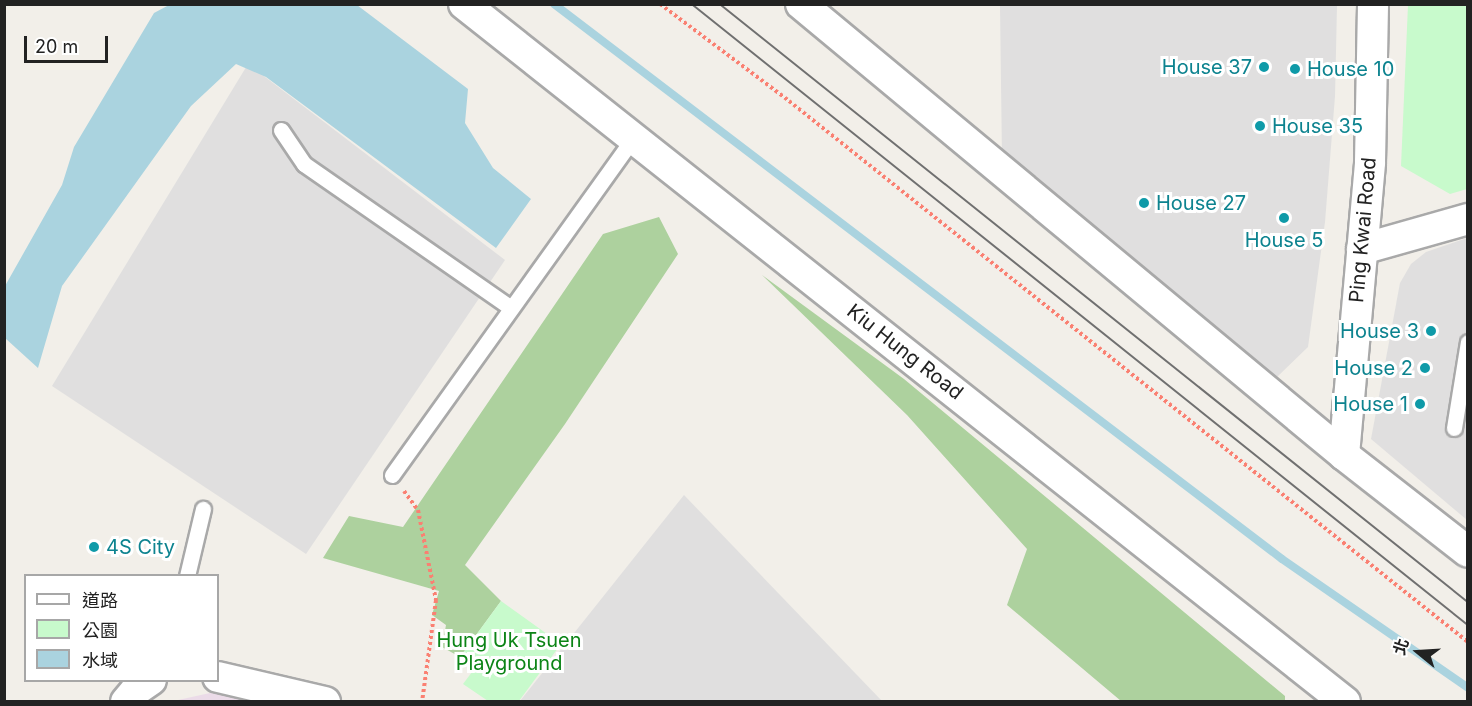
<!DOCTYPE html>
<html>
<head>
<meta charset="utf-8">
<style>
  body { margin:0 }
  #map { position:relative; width:1472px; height:706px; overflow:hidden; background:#f2efe9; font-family:Inter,"Noto Sans TC",sans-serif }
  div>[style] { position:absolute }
  .residential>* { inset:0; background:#e0dfdf }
  .industrial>* { inset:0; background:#ebdbe8 }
  .forest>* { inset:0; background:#add19e }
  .park>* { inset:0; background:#c8facc }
  .water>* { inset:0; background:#aad3df }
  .stream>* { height:8px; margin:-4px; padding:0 4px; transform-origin:4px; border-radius:4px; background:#aad3df }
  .path>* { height:4px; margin-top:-2px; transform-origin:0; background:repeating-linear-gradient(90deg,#fa8072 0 3px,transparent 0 6px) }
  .roads { filter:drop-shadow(2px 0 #a9a9a9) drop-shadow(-2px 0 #a9a9a9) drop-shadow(0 2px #a9a9a9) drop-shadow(0 -2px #a9a9a9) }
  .lane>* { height:15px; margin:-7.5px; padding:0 7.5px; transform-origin:7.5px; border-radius:7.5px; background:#fff }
  .street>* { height:30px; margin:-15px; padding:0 15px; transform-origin:15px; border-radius:15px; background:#fff }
  .tram>* { height:1.5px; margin:-0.75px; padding:0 0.75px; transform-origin:0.75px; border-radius:0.75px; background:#707070 }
  .dots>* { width:16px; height:16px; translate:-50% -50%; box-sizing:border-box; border:3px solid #fff; border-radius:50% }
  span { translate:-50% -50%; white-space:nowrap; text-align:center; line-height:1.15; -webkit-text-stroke:6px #fff; paint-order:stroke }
  .culture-label { font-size:20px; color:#0d838f }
  .right { translate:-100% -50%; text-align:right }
  .left { translate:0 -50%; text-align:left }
  .street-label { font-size:20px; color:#222 }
  .park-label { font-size:20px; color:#0c8416 }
  .frame { position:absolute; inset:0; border:6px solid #222; pointer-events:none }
  .legend { position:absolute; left:24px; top:574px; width:195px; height:108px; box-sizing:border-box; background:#fff; border:2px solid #a7a7a7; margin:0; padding:8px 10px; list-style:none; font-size:18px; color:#222 }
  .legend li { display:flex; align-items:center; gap:12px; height:30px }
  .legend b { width:30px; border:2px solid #a7a7a7 }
  .north { position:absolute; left:1388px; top:622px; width:60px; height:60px; -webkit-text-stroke:4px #fff; paint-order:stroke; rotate:288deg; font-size:16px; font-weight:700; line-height:24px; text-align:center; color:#222 }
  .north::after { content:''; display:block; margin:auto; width:21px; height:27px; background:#222; clip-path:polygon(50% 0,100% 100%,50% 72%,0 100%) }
  .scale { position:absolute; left:24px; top:36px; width:84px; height:27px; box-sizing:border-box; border:3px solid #222; border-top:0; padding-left:8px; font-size:18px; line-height:21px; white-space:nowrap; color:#222; -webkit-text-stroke:4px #fff; paint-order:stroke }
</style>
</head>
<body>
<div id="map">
  <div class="residential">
    <div style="clip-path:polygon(1000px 5px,1337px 5px,1335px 96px,1325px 222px,1308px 347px,1277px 377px,1002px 158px)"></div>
    <div style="clip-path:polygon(248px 64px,505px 260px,306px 554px,52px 386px)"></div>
    <div style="clip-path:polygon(1467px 238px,1467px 520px,1371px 439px,1400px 283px,1411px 264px,1426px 252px)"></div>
    <div style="clip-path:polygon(684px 495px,882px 701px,520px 701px)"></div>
  </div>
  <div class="industrial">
    <div style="clip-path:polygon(210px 693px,235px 695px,257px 701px,169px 702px)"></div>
  </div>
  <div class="forest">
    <div style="clip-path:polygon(659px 217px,678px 254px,565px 424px,465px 565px,501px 601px,460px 657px,442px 647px,446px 625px,432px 615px,439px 591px,323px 558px,349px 516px,403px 527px,603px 234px)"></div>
    <div style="clip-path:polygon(762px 275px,904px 379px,1285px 696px,1285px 701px,1121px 701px,1007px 605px,1027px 549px,907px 415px)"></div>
  </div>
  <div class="park">
    <div style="clip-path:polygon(1408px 5px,1467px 5px,1467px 189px,1450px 194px,1401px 166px)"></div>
    <div style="clip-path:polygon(501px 601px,561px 644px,519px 701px,488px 701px,463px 684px,475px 668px,460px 657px)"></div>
  </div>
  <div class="water">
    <div style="clip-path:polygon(169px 5px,357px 5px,468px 89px,465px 123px,493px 168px,531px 199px,496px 248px,266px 77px,236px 64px,191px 106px,62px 286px,38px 368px,5px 338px,5px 286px,62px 185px,74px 147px,154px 13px)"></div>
  </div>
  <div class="stream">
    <div style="left:554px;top:4px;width:915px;rotate:37.32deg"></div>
    <div style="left:1282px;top:559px;width:226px;rotate:34.7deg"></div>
  </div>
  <div class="path">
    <div style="left:660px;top:4px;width:161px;rotate:36.9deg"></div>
    <div style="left:789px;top:101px;width:868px;rotate:38.55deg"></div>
    <div style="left:404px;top:491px;width:24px;rotate:54deg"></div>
    <div style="left:418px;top:510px;width:92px;rotate:78.7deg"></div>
    <div style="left:436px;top:600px;width:103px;rotate:97.8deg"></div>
  </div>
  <div class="roads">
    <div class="lane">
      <div style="left:281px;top:130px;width:41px;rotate:55.9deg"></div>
      <div style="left:304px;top:164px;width:252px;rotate:34.8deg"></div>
      <div style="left:1454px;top:428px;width:87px;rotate:-80.8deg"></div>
      <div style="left:392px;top:475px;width:416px;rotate:-54.4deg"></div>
      <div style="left:187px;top:576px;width:69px;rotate:-76.6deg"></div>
    </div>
    <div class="street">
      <div style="left:464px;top:4px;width:1124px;rotate:38.39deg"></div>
      <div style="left:801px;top:4px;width:706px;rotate:39.71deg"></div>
      <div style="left:1344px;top:455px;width:157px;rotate:38deg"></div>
      <div style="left:1362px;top:249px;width:110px;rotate:-15.8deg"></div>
      <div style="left:1344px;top:455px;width:294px;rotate:-84.9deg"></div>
      <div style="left:1370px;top:162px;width:158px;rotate:-88.9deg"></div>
      <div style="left:218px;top:677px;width:110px;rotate:13.2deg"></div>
      <div style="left:126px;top:702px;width:16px;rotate:-50deg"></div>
      <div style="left:136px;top:690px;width:18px;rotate:-34deg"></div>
    </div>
  </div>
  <div class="tram">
    <div style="left:692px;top:4px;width:994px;rotate:38.67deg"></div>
    <div style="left:720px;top:4px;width:958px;rotate:38.64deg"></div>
  </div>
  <div class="dots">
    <div style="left:1264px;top:67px;background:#0f9aa8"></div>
    <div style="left:1295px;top:69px;background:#0f9aa8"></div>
    <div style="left:1260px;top:126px;background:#0f9aa8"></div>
    <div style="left:1144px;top:203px;background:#0f9aa8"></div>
    <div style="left:1284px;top:218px;background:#0f9aa8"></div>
    <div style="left:1431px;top:331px;background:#0f9aa8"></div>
    <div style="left:1425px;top:368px;background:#0f9aa8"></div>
    <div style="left:1420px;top:404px;background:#0f9aa8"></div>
    <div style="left:94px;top:547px;background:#0f9aa8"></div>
  </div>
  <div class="culture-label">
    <span class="right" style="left:1252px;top:67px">House 37</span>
    <span class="left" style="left:1307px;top:69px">House 10</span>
    <span class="left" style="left:1272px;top:126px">House 35</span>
    <span class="left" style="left:1156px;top:203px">House 27</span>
    <span style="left:1284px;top:240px">House 5</span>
    <span class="right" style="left:1419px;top:331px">House 3</span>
    <span class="right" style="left:1413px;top:368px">House 2</span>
    <span class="right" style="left:1408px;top:404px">House 1</span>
    <span class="left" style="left:106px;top:547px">4S City</span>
  </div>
  <div class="street-label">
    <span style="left:1363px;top:230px;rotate:-85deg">Ping Kwai Road</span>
    <span style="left:905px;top:352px;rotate:38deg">Kiu Hung Road</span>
  </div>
  <div class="park-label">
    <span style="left:509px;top:652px">Hung Uk Tsuen<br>Playground</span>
  </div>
  <div class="frame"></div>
  <ul class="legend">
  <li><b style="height:8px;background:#fff"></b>道路</li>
  <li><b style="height:16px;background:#c8facc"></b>公園</li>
  <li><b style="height:16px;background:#aad3df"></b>水域</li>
  </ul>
  <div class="north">北</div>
  <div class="scale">20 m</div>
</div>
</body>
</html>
